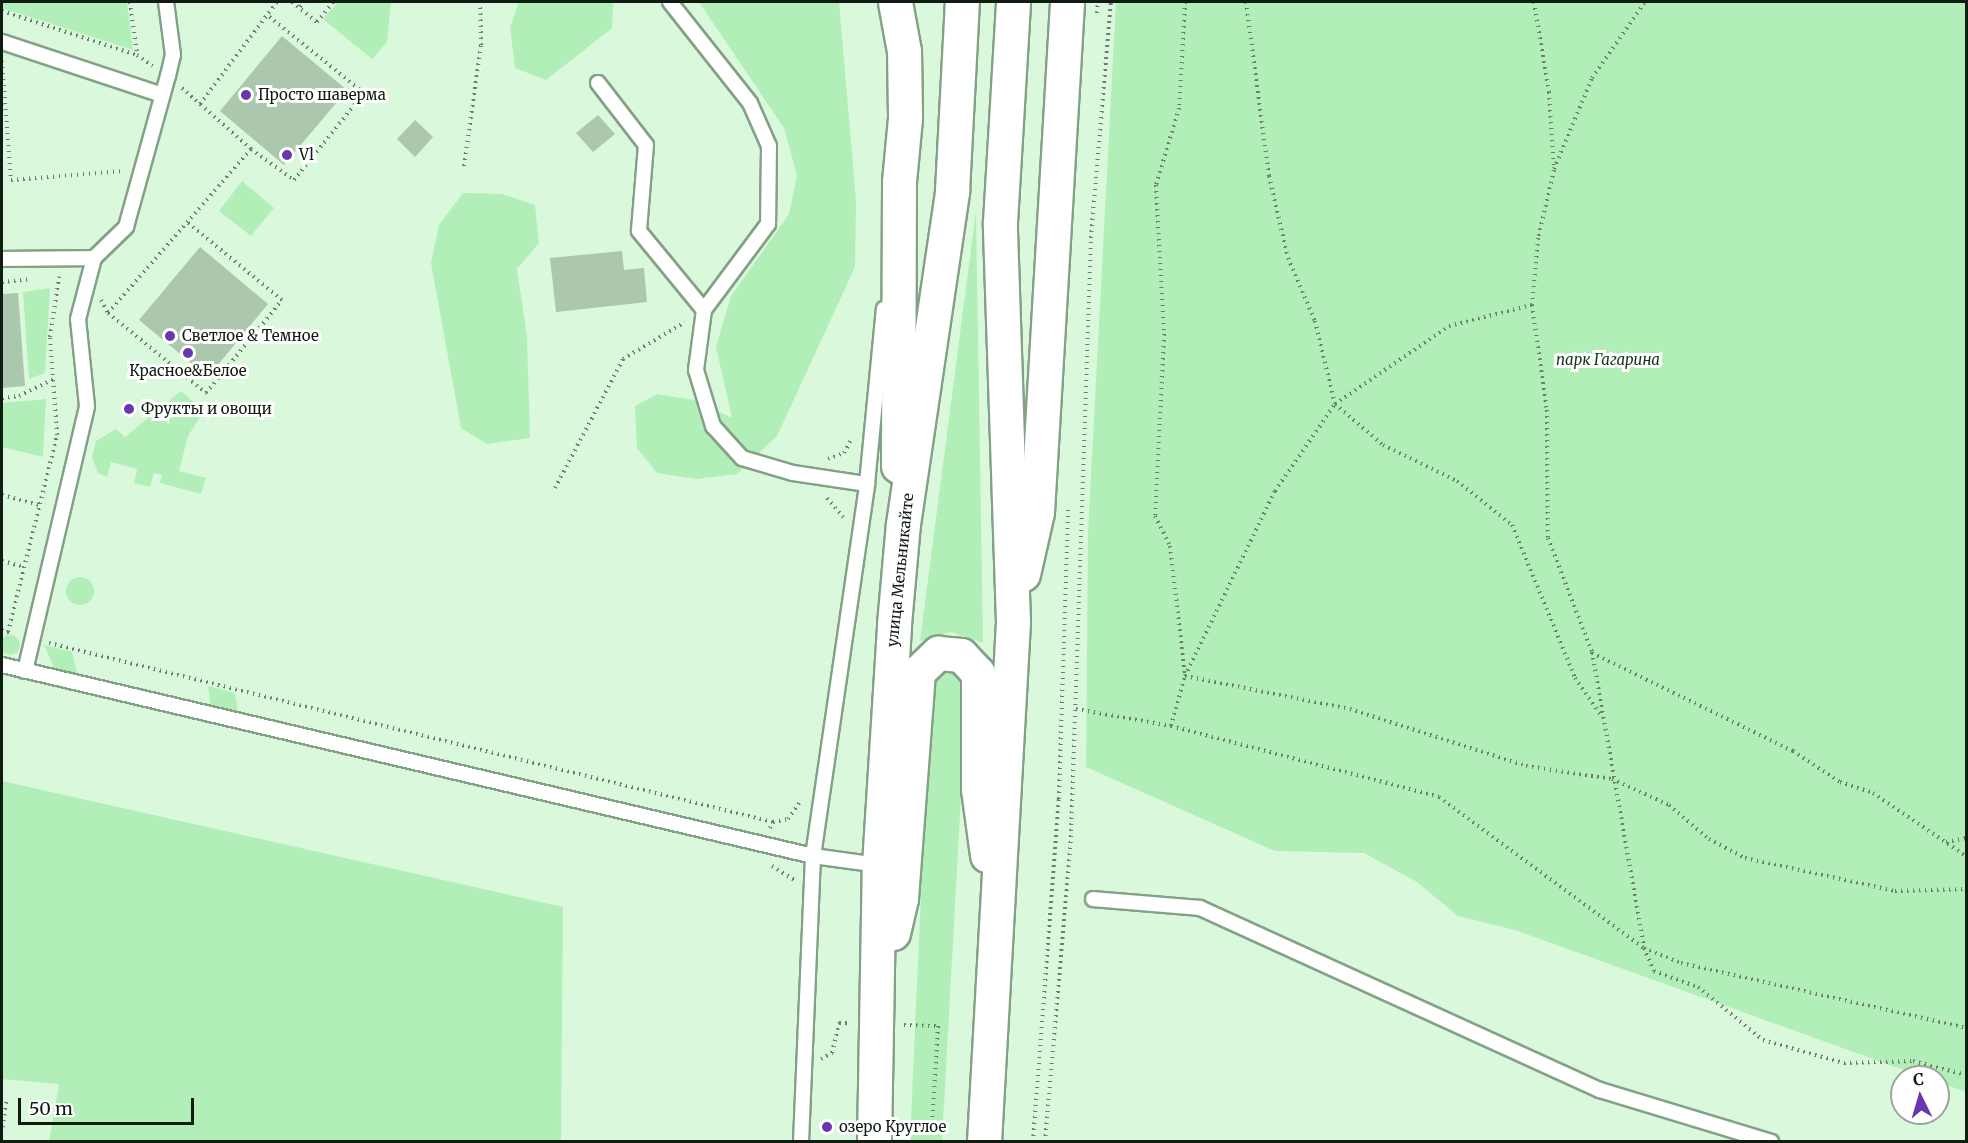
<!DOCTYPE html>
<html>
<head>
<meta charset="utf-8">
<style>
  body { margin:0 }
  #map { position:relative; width:1968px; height:1143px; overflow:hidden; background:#daf8dc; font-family:Merriweather,serif }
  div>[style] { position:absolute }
  .green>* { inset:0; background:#b2efb8 }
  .round { border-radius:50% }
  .building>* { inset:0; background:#abc7ad }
  .path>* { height:4px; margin-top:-2px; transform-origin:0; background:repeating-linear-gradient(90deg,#6b7f6d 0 1.5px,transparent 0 6px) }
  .roads { filter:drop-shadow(2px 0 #84a086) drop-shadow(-2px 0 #84a086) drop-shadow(0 2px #84a086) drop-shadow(0 -2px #84a086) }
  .lane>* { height:14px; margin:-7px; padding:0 7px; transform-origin:7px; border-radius:7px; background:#fff }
  .secondary>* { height:33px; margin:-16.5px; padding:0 16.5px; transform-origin:16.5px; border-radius:16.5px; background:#fff }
  .dots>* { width:16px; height:16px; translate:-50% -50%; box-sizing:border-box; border:3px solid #fff; border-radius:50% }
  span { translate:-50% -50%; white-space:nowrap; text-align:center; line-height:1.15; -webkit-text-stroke:6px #fff; paint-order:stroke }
  .poi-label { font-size:15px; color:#101b11 }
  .left { translate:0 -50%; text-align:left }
  .park-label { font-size:15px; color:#143419; font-style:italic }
  .street-label { font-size:15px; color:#101b11 }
  .frame { position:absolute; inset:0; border:3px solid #101b11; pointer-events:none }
  .north { position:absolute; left:1890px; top:1065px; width:60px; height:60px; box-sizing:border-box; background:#fff; border:2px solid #9fa4a0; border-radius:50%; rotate:355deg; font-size:16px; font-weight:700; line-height:24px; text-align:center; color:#101b11 }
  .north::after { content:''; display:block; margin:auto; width:21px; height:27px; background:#6737af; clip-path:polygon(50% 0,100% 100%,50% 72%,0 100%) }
  .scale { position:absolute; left:18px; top:1098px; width:176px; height:27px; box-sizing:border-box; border:3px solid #101b11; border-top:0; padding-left:8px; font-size:18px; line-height:21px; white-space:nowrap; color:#101b11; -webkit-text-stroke:4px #fff; paint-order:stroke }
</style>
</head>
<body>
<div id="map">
  <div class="green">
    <div style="clip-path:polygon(2px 2px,127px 2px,133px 50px,2px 8px)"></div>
    <div style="clip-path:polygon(338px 2px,391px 2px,387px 42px,372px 59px,323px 19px)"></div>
    <div style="clip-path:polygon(519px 2px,613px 2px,612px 28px,546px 80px,515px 68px,510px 27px)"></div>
    <div style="clip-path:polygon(699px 2px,839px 2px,856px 200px,855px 267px,777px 436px,737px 474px,696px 479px,657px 473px,637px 448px,635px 406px,657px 394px,694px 400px,732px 418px,716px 347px,731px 296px,789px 214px,797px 175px,784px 128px)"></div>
    <div style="clip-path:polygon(1116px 2px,1966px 2px,1966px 1092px,1938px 1082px,1938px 1077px,1923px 1077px,1515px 930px,1458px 916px,1417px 882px,1364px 853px,1275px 851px,1086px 767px,1088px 532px)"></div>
    <div style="clip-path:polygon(242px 181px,274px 208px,251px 236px,219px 211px)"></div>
    <div style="clip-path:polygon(463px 193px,502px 194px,535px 205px,539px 243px,517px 269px,527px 337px,530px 438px,487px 444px,461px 428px,431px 263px,439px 225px)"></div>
    <div style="clip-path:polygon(976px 211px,983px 643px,951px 632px,920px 641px)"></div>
    <div style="clip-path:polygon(50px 288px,45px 373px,29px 379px,23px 292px)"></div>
    <div style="clip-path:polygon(181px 391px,204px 411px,188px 436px,179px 471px,206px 478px,201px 494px,160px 483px,162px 475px,154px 473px,150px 487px,134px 483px,137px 469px,111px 462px,107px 477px,98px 473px,92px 457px,96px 441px,116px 429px,125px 437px)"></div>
    <div style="clip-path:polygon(46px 399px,43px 457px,2px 447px,2px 403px)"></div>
    <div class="round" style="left:66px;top:577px;width:28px;height:28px"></div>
    <div class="round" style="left:0;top:635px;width:20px;height:20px"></div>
    <div style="clip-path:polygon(44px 645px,72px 652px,78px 676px,55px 669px)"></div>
    <div style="clip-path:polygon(954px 672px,967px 688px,942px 1141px,910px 1142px,930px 691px,942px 673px)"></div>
    <div style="clip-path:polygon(208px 686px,235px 693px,239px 717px,211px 709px)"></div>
    <div style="clip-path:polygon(2px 781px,563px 907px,561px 1141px,49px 1141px,59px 1084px,2px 1079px)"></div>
  </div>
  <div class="building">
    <div style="clip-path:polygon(282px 36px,347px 90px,284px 165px,220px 111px)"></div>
    <div style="clip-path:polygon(598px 115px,615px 134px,593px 152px,576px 133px)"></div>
    <div style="clip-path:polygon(415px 120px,433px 137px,415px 157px,397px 139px)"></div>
    <div style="clip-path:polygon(200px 247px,268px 304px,208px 377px,139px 320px)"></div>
    <div style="clip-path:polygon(622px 251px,624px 270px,644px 268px,647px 302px,556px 312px,550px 258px)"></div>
    <div style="clip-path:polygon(18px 293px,25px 386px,2px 388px,2px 294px)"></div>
  </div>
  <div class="path">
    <div style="left:130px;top:2px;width:52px;rotate:82.3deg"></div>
    <div style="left:292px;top:2px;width:32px;rotate:39deg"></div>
    <div style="left:317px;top:22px;width:26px;rotate:-51deg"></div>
    <div style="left:1185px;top:2px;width:106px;rotate:93.2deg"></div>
    <div style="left:1179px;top:108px;width:80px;rotate:106.6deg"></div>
    <div style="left:1156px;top:185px;width:149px;rotate:86.9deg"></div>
    <div style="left:1164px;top:334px;width:182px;rotate:92.8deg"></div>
    <div style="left:1155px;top:516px;width:34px;rotate:63deg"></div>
    <div style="left:1170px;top:546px;width:131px;rotate:83.4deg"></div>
    <div style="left:1185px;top:676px;width:168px;rotate:11.3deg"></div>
    <div style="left:1350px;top:709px;width:185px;rotate:17.9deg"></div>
    <div style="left:1526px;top:766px;width:87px;rotate:8.6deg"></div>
    <div style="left:1612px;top:779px;width:63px;rotate:24.5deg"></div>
    <div style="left:1669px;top:805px;width:52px;rotate:40.4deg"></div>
    <div style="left:1709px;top:839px;width:41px;rotate:27.8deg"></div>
    <div style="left:1745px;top:858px;width:154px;rotate:12.4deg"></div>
    <div style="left:1895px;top:891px;width:71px;rotate:-1.6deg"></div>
    <div style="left:1246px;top:2px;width:176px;rotate:82.5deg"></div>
    <div style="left:1269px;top:176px;width:84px;rotate:77deg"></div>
    <div style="left:1288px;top:258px;width:69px;rotate:66.8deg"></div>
    <div style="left:1315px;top:321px;width:85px;rotate:76.5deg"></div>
    <div style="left:1335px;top:404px;width:63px;rotate:40.5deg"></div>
    <div style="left:1383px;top:445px;width:82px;rotate:25.9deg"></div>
    <div style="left:1457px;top:481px;width:70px;rotate:38.7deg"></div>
    <div style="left:1512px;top:525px;width:165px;rotate:67.6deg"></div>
    <div style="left:1575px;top:678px;width:44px;rotate:55.2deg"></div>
    <div style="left:1534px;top:2px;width:91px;rotate:80.5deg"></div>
    <div style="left:1549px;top:92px;width:78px;rotate:86.3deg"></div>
    <div style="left:1554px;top:170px;width:70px;rotate:103.2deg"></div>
    <div style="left:1538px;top:238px;width:67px;rotate:95.1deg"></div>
    <div style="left:1532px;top:305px;width:106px;rotate:81.9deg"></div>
    <div style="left:1547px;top:410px;width:128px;rotate:89.6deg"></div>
    <div style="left:1548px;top:538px;width:122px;rotate:68.9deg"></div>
    <div style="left:1592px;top:652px;width:301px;rotate:80deg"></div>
    <div style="left:1644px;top:948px;width:25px;rotate:67deg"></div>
    <div style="left:1654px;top:971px;width:47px;rotate:20deg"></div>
    <div style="left:1698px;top:987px;width:84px;rotate:39.2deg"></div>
    <div style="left:1763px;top:1040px;width:84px;rotate:15.9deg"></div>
    <div style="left:1844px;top:1063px;width:69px;rotate:-1.7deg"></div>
    <div style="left:1913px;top:1061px;width:55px;rotate:14.8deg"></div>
    <div style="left:300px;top:7px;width:6px;rotate:-51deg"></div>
    <div style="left:2px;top:11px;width:142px;rotate:18.1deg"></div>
    <div style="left:137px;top:55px;width:19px;rotate:35deg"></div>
    <div style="left:1097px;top:13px;width:11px;rotate:-85deg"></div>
    <div style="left:2px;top:61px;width:119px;rotate:85.7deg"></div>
    <div style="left:11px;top:180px;width:113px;rotate:-4.6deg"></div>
    <div style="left:182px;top:88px;width:24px;rotate:42deg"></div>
    <div style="left:251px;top:149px;width:53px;rotate:35.8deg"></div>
    <div style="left:294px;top:180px;width:112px;rotate:-51.2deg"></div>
    <div style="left:364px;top:93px;width:124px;rotate:-141.2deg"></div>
    <div style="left:464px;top:166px;width:122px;rotate:-82deg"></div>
    <div style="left:481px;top:45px;width:43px;rotate:-91.3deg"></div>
    <div style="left:1554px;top:169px;width:99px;rotate:-67.3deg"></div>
    <div style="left:1592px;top:78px;width:93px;rotate:-55.1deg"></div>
    <div style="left:2px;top:282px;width:29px;rotate:-6deg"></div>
    <div style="left:101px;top:300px;width:15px;rotate:62deg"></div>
    <div style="left:108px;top:313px;width:218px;rotate:-48.9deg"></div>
    <div style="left:251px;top:149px;width:68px;rotate:-138.6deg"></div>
    <div style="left:200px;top:104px;width:128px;rotate:-53deg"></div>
    <div style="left:108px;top:313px;width:127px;rotate:39.2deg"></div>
    <div style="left:206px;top:393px;width:120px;rotate:-50.7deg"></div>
    <div style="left:282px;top:300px;width:123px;rotate:-140.6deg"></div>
    <div style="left:2px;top:398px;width:17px;rotate:-7deg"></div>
    <div style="left:19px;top:396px;width:39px;rotate:-26deg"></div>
    <div style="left:828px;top:459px;width:17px;rotate:-21deg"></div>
    <div style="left:844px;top:453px;width:17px;rotate:-62deg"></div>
    <div style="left:555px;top:488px;width:146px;rotate:-62.2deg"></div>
    <div style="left:623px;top:359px;width:72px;rotate:-30.8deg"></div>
    <div style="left:2px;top:495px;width:38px;rotate:15deg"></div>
    <div style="left:827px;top:498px;width:25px;rotate:50deg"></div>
    <div style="left:2px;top:561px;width:23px;rotate:15deg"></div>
    <div style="left:2px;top:630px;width:9px;rotate:21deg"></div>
    <div style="left:8px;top:632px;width:203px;rotate:-76deg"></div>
    <div style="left:57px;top:435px;width:98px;rotate:-94.1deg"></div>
    <div style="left:50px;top:337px;width:61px;rotate:-81.5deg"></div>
    <div style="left:49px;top:643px;width:746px;rotate:13.89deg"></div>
    <div style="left:1592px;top:653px;width:224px;rotate:26deg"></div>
    <div style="left:1793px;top:751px;width:56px;rotate:33.4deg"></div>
    <div style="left:1840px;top:782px;width:35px;rotate:18deg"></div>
    <div style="left:1873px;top:793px;width:112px;rotate:34.1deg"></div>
    <div style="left:1076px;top:709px;width:97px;rotate:10.1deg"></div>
    <div style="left:1171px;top:726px;width:277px;rotate:14.8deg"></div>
    <div style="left:1439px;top:797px;width:255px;rotate:36.4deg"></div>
    <div style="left:1644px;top:948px;width:40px;rotate:22deg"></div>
    <div style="left:1681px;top:963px;width:292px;rotate:12.8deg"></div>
    <div style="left:1171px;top:726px;width:52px;rotate:-74.4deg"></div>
    <div style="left:1185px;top:676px;width:206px;rotate:-64.1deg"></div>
    <div style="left:1275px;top:491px;width:106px;rotate:-55.4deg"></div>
    <div style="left:1335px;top:404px;width:138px;rotate:-34.4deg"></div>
    <div style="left:1449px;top:326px;width:86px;rotate:-14.2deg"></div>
    <div style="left:770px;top:828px;width:7px;rotate:-63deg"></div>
    <div style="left:773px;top:822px;width:15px;rotate:-11deg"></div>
    <div style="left:788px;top:819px;width:21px;rotate:-55deg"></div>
    <div style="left:1946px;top:842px;width:20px;rotate:-11deg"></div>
    <div style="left:772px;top:866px;width:26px;rotate:32deg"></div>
    <div style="left:904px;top:1025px;width:34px;rotate:2deg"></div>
    <div style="left:938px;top:1026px;width:116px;rotate:93.5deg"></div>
    <div style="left:821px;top:1059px;width:13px;rotate:-29deg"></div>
    <div style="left:832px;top:1053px;width:31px;rotate:-77deg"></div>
    <div style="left:839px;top:1023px;width:9px"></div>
    <div style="left:2px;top:1102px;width:4px"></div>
    <div style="left:6px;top:1102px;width:28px;rotate:98deg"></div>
    <div style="left:1033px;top:1142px;width:344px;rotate:-85.7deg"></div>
    <div style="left:1059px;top:799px;width:294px;rotate:-88.2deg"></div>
    <div style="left:1045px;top:1142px;width:306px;rotate:-85.1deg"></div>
    <div style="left:1071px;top:837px;width:599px;rotate:-88.09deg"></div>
    <div style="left:1091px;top:238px;width:237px;rotate:-85.2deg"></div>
  </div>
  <div class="roads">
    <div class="lane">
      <div style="left:670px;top:2px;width:129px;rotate:51.6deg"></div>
      <div style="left:750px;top:103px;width:47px;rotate:66.2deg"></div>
      <div style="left:769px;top:146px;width:78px;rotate:90.7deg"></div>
      <div style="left:768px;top:224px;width:107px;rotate:126.7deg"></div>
      <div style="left:704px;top:310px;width:61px;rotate:97.6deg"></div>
      <div style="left:696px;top:370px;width:59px;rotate:73.1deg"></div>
      <div style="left:713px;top:426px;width:43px;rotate:47.8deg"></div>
      <div style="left:742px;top:458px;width:53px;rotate:16.4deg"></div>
      <div style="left:793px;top:473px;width:75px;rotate:8.5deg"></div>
      <div style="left:2px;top:42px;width:169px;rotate:18.3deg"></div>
      <div style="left:598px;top:83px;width:78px;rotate:52.3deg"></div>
      <div style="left:646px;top:145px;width:86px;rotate:94.7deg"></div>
      <div style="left:639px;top:231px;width:102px;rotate:50.6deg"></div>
      <div style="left:2px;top:259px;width:92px;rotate:-0.6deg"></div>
      <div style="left:2px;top:665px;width:833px;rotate:13.25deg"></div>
      <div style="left:813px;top:856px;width:67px;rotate:7.8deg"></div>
      <div style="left:25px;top:671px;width:272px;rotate:-76.8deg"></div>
      <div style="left:87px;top:406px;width:87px;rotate:-95.9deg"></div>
      <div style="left:78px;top:319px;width:63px;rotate:-75.3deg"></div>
      <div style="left:94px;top:258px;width:45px;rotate:-44.1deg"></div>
      <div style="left:126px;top:227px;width:157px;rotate:-74.5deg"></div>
      <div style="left:168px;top:76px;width:22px;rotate:-77deg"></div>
      <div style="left:173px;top:55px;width:53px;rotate:-97.5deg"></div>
      <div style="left:1093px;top:899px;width:107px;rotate:4.8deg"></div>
      <div style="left:1200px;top:908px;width:439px;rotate:24.5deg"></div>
      <div style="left:1600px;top:1090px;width:179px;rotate:16.9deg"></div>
      <div style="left:801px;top:1142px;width:286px;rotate:-87.6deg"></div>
      <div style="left:813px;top:856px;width:376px;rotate:-81.7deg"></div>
      <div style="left:867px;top:484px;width:176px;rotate:-84.5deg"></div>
    </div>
    <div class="secondary">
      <div style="left:895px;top:2px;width:50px;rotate:79.6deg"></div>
      <div style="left:904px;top:51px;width:67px;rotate:89.1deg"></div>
      <div style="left:905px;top:118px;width:64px;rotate:95.4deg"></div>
      <div style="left:899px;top:182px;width:284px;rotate:90.2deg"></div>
      <div style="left:1023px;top:574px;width:64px;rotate:-77.3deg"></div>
      <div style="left:1037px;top:512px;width:511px;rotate:-86.63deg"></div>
      <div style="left:893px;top:933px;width:36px;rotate:-77deg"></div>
      <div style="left:901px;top:898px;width:227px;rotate:-85.7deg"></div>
      <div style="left:918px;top:672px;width:28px;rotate:-44deg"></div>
      <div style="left:938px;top:653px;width:23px;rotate:5deg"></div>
      <div style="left:961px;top:655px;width:25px;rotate:47deg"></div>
      <div style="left:978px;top:673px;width:116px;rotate:90deg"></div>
      <div style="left:978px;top:789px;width:67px;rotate:82.2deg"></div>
      <div style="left:874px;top:1142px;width:277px;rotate:-89deg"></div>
      <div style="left:879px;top:865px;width:241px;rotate:-86.4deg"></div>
      <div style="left:894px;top:624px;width:100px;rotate:-84.9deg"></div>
      <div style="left:903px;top:524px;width:337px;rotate:-81.6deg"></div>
      <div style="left:952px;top:191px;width:189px;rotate:-87deg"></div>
      <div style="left:984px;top:1142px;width:521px;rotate:-86.81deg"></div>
      <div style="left:1013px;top:622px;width:400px;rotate:-91.9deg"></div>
      <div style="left:1000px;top:222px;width:220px;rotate:-86.6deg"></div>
    </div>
  </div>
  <div class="dots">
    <div style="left:246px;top:95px;background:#6737af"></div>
    <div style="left:287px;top:155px;background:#6737af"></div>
    <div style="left:170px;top:336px;background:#6737af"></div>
    <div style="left:188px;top:353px;background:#6737af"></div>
    <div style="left:129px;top:409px;background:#6737af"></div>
    <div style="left:827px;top:1127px;background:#6737af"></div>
  </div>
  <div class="poi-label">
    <span class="left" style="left:258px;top:95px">Просто шаверма</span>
    <span class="left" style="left:299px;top:155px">Vl</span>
    <span class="left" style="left:182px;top:336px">Светлое &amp; Темное</span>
    <span style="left:188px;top:371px">Красное&amp;Белое</span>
    <span class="left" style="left:141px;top:409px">Фрукты и овощи</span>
    <span class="left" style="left:839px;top:1127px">озеро Круглое</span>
  </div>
  <div class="park-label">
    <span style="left:1608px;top:360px">парк Гагарина</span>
  </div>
  <div class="street-label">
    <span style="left:900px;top:570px;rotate:-84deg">улица Мельникайте</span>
  </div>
  <div class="frame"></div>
  <div class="north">С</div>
  <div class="scale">50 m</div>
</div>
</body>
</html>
